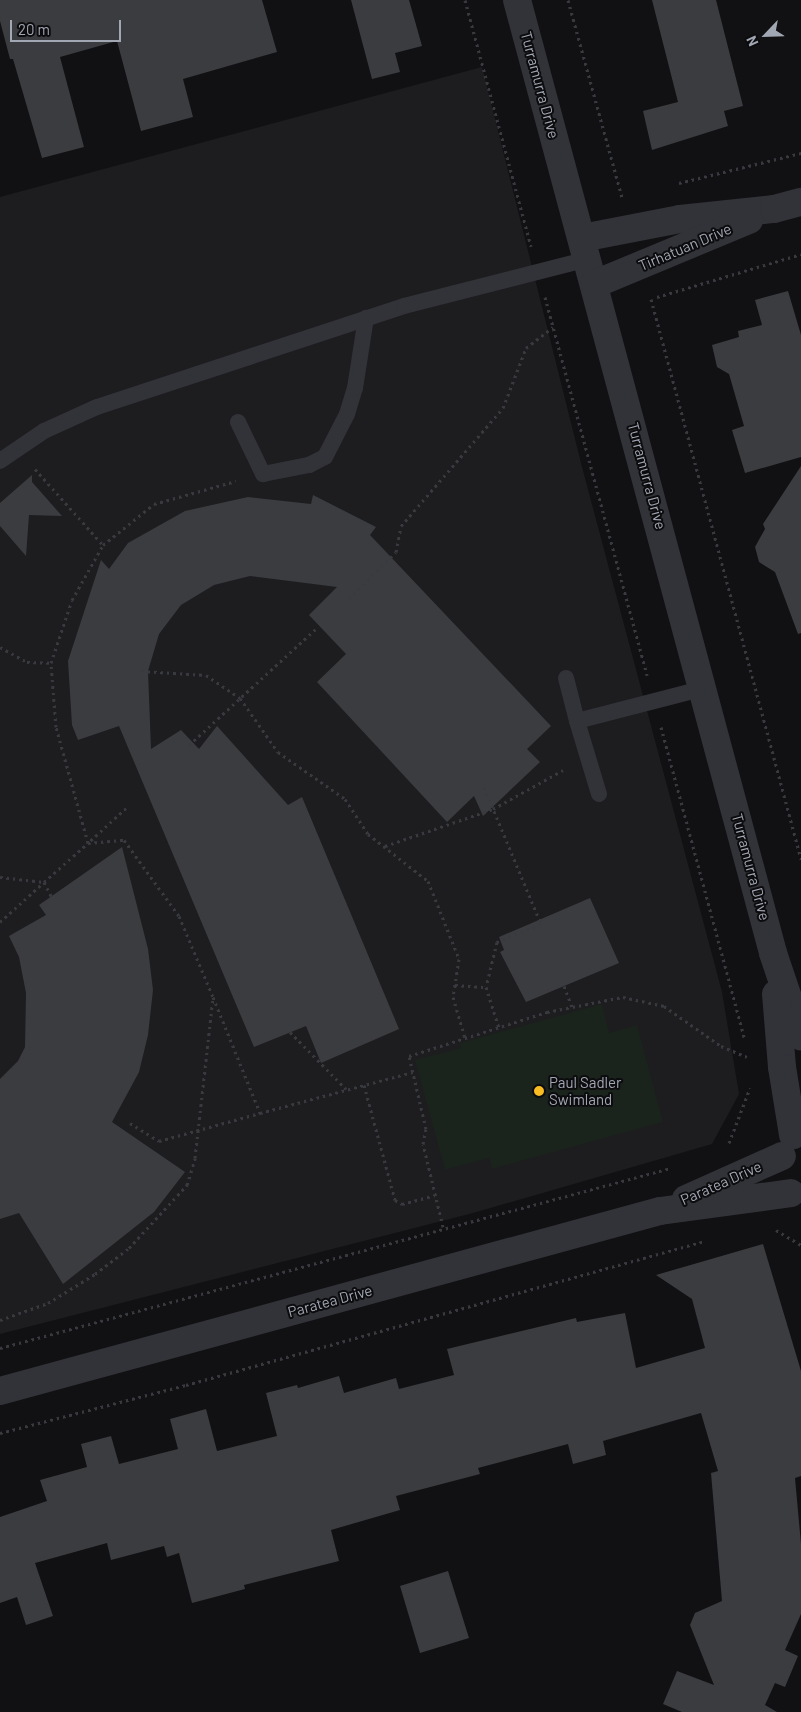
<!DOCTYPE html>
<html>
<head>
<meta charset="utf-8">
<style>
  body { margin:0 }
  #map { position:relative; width:801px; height:1712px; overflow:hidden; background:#111113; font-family:Barlow,sans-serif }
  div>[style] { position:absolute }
  .built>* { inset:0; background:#1d1d20 }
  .green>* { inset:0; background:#1b231d }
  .building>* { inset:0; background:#3b3c40 }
  .path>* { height:3px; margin-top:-1.5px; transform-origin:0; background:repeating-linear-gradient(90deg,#383a3f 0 2.5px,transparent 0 6.5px) }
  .service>* { height:16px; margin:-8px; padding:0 8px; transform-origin:8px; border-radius:8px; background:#323338 }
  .minor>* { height:28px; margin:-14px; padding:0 14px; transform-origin:14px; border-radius:14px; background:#323338 }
  .dots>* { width:14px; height:14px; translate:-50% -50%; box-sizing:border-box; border:2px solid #0c0c0e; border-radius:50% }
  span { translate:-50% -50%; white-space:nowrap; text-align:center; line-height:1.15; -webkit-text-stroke:4px #0c0c0e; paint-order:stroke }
  .street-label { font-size:15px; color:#a2a7b4 }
  .poi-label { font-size:15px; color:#a2a7b4 }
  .left { translate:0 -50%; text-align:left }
  .north { position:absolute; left:741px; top:10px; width:50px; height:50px; -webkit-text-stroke:4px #0c0c0e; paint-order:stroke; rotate:246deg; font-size:14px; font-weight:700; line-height:20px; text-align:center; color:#a2a7b4 }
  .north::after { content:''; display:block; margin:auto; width:18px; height:22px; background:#a2a7b4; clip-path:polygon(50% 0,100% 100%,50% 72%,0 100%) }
  .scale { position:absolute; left:10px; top:20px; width:111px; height:22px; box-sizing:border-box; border:2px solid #a2a7b4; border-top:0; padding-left:6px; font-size:15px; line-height:18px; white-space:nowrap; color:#a2a7b4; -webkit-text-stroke:4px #0c0c0e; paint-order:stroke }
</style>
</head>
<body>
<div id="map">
  <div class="built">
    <div style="clip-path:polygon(482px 67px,582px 467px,722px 992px,739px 1094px,712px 1144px,473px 1213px,0 1334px,0 197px)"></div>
  </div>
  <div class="green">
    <div style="clip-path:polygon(602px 1004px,609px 1033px,637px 1025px,663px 1122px,492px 1169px,489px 1158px,445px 1170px,415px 1060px,461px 1048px,460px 1043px)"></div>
  </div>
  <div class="building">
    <div style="clip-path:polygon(0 0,262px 0,277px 52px,183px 79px,193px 117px,141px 131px,117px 41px,60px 57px,84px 147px,42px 158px,13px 59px,10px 59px,0 21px)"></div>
    <div style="clip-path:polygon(351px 0,409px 0,422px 46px,395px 53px,400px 72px,372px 79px)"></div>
    <div style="clip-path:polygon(652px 0,716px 0,743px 106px,724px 111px,728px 126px,652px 150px,643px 111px,678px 102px)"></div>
    <div style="clip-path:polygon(788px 291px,801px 335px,801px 457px,745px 473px,732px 430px,744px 426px,729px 374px,717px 367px,712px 345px,739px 337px,738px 331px,762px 325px,755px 300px)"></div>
    <div style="clip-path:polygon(801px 466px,801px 633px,798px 634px,775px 572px,759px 562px,755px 547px,765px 529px,763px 524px)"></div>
    <div style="clip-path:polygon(32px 475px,32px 482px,62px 516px,29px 515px,26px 556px,0 526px,0 503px)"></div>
    <div style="clip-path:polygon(313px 495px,376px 527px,370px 535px,551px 726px,527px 749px,540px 762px,483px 816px,474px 796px,447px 822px,317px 682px,346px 654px,309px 615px,337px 587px,250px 576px,214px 585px,181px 605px,159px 634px,148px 671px,151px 749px,181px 730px,199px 749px,217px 726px,288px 805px,302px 797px,399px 1029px,321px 1063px,306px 1026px,254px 1047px,119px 726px,78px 740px,72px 725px,68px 661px,101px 560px,109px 569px,128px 543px,185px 511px,248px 497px,311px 504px)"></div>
    <div style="clip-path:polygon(122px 847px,148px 949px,153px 990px,148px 1035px,139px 1072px,112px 1122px,185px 1172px,154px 1212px,63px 1284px,19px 1213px,0 1219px,0 1079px,18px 1061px,25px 1047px,26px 993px,19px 957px,9px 936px,46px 915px,39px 905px)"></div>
    <div style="clip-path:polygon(590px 898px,619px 963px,526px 1002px,500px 952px,504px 950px,499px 937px)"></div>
    <div style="clip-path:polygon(763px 1244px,801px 1371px,801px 1476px,795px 1478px,801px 1544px,801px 1614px,785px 1650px,798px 1656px,785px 1687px,775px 1683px,765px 1705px,777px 1712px,682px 1712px,663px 1704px,677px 1671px,714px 1685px,690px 1625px,695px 1613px,722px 1601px,711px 1473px,718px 1471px,701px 1413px,603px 1441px,606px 1455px,573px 1464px,568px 1444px,478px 1468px,480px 1474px,396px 1496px,400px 1510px,331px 1530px,339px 1561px,244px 1585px,245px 1589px,192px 1603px,179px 1553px,167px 1557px,164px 1546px,111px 1560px,107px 1543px,35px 1563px,53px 1616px,26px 1625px,17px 1597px,0 1603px,0 1517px,47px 1501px,40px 1480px,87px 1467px,81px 1444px,111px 1436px,119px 1464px,178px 1449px,170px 1419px,206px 1409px,217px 1451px,277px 1436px,266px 1393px,297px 1385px,298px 1388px,339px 1376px,344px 1393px,396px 1378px,399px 1389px,454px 1375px,447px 1349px,576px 1318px,577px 1322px,625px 1313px,636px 1368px,705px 1348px,692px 1299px,656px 1275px)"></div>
    <div style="clip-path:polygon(448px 1571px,469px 1638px,420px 1653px,400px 1586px)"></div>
  </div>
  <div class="path">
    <div style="left:465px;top:0;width:255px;rotate:75deg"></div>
    <div style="left:568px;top:0;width:204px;rotate:74.7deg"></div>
    <div style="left:679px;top:183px;width:126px;rotate:-13.8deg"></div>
    <div style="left:545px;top:297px;width:392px;rotate:74.9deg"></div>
    <div style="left:657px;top:297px;width:150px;rotate:-16.6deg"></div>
    <div style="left:651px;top:299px;width:580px;rotate:75deg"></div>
    <div style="left:35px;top:469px;width:102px;rotate:48.2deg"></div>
    <div style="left:349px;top:599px;width:66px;rotate:-45deg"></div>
    <div style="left:396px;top:552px;width:26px;rotate:-79deg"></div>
    <div style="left:401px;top:526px;width:156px;rotate:-49.2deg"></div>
    <div style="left:503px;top:408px;width:64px;rotate:-69deg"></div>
    <div style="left:526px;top:348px;width:34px;rotate:-38deg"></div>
    <div style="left:0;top:647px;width:31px;rotate:29deg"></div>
    <div style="left:27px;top:662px;width:24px;rotate:2deg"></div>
    <div style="left:141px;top:671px;width:65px;rotate:3.5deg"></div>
    <div style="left:206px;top:675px;width:41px;rotate:34.1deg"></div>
    <div style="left:240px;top:698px;width:66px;rotate:54.9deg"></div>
    <div style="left:278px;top:752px;width:82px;rotate:35deg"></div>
    <div style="left:345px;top:799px;width:42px;rotate:56.7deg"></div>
    <div style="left:368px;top:834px;width:76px;rotate:38.1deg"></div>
    <div style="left:428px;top:881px;width:84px;rotate:68.3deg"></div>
    <div style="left:459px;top:959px;width:38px;rotate:99deg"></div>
    <div style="left:453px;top:997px;width:43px;rotate:73.7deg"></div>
    <div style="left:661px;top:727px;width:321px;rotate:75deg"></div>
    <div style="left:189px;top:745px;width:175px;rotate:-42.5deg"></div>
    <div style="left:484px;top:787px;width:148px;rotate:67.4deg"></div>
    <div style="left:541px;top:924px;width:48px;rotate:157.8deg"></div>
    <div style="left:497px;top:942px;width:46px;rotate:103.7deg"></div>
    <div style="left:486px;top:987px;width:43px;rotate:72.4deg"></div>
    <div style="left:126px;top:808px;width:52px;rotate:137.4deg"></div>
    <div style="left:88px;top:843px;width:120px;rotate:-105.4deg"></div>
    <div style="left:56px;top:727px;width:64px;rotate:-94.5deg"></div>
    <div style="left:51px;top:663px;width:66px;rotate:-71.6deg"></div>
    <div style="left:72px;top:600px;width:63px;rotate:-60.6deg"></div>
    <div style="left:103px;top:545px;width:65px;rotate:-38.8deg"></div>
    <div style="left:154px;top:504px;width:85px;rotate:-15.7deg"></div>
    <div style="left:385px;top:846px;width:114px;rotate:-18.9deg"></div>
    <div style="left:493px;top:809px;width:80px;rotate:-29.1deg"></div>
    <div style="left:0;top:877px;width:44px;rotate:6.5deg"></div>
    <div style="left:44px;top:882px;width:59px;rotate:-41.6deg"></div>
    <div style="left:88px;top:843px;width:36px;rotate:-5deg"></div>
    <div style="left:124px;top:840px;width:94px;rotate:54.1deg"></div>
    <div style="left:179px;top:916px;width:88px;rotate:67.2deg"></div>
    <div style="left:0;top:922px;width:59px;rotate:-42.3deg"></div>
    <div style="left:44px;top:882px;width:16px;rotate:63deg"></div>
    <div style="left:455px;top:985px;width:31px;rotate:4deg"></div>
    <div style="left:564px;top:986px;width:22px;rotate:69deg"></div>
    <div style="left:290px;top:1032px;width:80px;rotate:45.5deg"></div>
    <div style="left:364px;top:1085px;width:119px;rotate:74.9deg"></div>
    <div style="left:395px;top:1200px;width:8px;rotate:30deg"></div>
    <div style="left:402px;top:1204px;width:34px;rotate:-15deg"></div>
    <div style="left:130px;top:1123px;width:34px;rotate:32deg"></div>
    <div style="left:159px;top:1141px;width:105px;rotate:-15.5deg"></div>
    <div style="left:729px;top:1143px;width:59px;rotate:-69.1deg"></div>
    <div style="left:443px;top:1227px;width:85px;rotate:-103.5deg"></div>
    <div style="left:423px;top:1144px;width:15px;rotate:-79deg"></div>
    <div style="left:426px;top:1129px;width:75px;rotate:-103.1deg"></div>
    <div style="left:409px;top:1056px;width:145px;rotate:-17.7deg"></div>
    <div style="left:547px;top:1012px;width:77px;rotate:-11.2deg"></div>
    <div style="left:623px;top:997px;width:42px;rotate:12.4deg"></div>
    <div style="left:664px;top:1006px;width:70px;rotate:35.1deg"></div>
    <div style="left:721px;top:1046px;width:28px;rotate:23deg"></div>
    <div style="left:776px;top:1230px;width:29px;rotate:31deg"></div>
    <div style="left:0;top:1320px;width:51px;rotate:-19.5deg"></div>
    <div style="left:48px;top:1303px;width:55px;rotate:-31.7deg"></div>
    <div style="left:95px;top:1274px;width:43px;rotate:-37.4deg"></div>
    <div style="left:129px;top:1248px;width:86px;rotate:-47.4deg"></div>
    <div style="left:187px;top:1185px;width:28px;rotate:-73deg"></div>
    <div style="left:195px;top:1158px;width:162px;rotate:-83.6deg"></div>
    <div style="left:213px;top:997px;width:125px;rotate:67.9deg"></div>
    <div style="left:260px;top:1113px;width:158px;rotate:-15deg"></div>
    <div style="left:0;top:1348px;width:695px;rotate:-15.02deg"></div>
    <div style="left:0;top:1433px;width:192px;rotate:-14.5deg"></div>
    <div style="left:186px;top:1385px;width:539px;rotate:-15.51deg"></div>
  </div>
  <div class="service">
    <div style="left:238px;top:422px;width:58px;rotate:64.3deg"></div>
    <div style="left:263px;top:474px;width:47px;rotate:-11.1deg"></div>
    <div style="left:309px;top:465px;width:18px;rotate:-27deg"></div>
    <div style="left:325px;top:457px;width:48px;rotate:-62.9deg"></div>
    <div style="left:347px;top:414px;width:27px;rotate:-73deg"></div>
    <div style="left:355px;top:388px;width:71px;rotate:-81.1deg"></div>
    <div style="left:0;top:461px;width:53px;rotate:-34.3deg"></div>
    <div style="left:44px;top:431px;width:58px;rotate:-24.4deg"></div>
    <div style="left:97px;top:407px;width:323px;rotate:-18.2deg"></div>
    <div style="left:404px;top:306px;width:190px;rotate:-14.3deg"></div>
    <div style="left:566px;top:678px;width:44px;rotate:75.7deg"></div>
    <div style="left:599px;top:794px;width:76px;rotate:-106.8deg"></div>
    <div style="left:577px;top:721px;width:132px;rotate:-14.5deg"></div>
  </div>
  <div class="minor">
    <div style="left:517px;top:0;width:987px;rotate:74.96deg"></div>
    <div style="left:773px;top:953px;width:88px;rotate:71.4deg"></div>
    <div style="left:582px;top:238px;width:100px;rotate:-11deg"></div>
    <div style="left:680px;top:219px;width:95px;rotate:-6.1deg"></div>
    <div style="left:774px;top:209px;width:28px;rotate:-15deg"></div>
    <div style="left:595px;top:284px;width:167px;rotate:-22.6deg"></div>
    <div style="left:776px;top:994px;width:73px;rotate:85.3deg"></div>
    <div style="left:782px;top:1067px;width:69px;rotate:80.8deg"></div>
    <div style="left:686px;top:1199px;width:105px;rotate:-24.1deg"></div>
    <div style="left:0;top:1391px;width:684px;rotate:-15.26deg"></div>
    <div style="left:660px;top:1211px;width:132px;rotate:-7.8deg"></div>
  </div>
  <div class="dots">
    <div style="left:539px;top:1091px;background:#f9bc23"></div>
  </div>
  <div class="street-label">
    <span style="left:540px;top:85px;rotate:75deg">Turramurra Drive</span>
    <span style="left:685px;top:247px;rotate:-23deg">Tirhatuan Drive</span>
    <span style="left:647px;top:476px;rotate:75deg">Turramurra Drive</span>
    <span style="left:751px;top:867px;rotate:75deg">Turramurra Drive</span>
    <span style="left:721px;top:1183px;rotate:-24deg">Paratea Drive</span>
    <span style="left:330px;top:1301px;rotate:-15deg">Paratea Drive</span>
  </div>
  <div class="poi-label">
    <span class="left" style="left:549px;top:1091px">Paul Sadler<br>Swimland</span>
  </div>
  <div class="north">N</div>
  <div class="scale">20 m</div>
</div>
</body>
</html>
